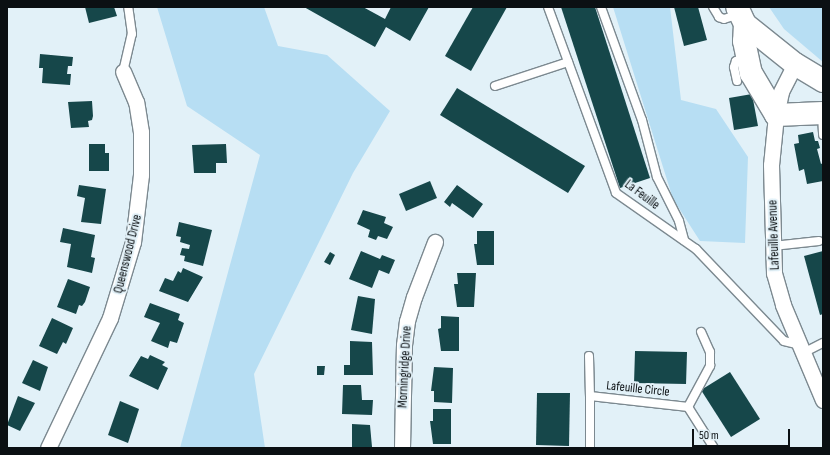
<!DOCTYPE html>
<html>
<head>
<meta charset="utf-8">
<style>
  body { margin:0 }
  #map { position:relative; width:830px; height:455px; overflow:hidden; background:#e2f1f8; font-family:"Sofia Sans Condensed",sans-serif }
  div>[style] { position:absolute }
  .green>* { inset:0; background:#b7def3 }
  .building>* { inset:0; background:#16474a }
  .roads { filter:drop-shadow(1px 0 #7c8990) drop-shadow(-1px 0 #7c8990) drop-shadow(0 1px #7c8990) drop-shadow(0 -1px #7c8990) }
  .service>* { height:8px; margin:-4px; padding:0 4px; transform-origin:4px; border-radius:4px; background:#fff }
  .minor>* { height:15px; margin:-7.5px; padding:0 7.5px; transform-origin:7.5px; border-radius:7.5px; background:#fff }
  .secondary>* { height:22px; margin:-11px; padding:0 11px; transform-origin:11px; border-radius:11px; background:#fff }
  span { translate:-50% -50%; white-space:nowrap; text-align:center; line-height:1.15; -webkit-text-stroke:4px #e2f1f8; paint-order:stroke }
  .street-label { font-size:13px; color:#0b1013 }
  .frame { position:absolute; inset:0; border:8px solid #0b1013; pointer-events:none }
  .scale { position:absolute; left:692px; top:429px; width:98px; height:18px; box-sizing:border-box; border:2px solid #0b1013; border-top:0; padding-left:5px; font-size:12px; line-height:14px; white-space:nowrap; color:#0b1013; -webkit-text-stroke:3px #e2f1f8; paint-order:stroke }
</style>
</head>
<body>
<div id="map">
  <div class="green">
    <div style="clip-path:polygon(157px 7px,264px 7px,278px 46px,327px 55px,390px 111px,353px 173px,254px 374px,265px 448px,180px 448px,260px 155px,187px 106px)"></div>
    <div style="clip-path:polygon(613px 7px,670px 7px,681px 100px,716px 109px,748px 157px,745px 243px,700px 241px,673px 199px)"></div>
    <div style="clip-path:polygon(769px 7px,823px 7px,823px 62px,784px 29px)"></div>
  </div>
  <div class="building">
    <div style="clip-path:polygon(85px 7px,114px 7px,117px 16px,89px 23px)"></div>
    <div style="clip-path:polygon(304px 7px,363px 7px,385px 19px,391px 7px,429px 7px,410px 41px,386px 27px,375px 47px)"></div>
    <div style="clip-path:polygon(473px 7px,507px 7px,471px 71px,445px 56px)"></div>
    <div style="clip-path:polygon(561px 7px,595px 7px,650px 178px,620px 188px)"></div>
    <div style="clip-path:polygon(674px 7px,698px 7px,707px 40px,684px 46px)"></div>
    <div style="clip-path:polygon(40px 54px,73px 57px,72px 66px,68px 66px,67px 74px,71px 74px,70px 85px,42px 83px,43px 68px,39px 68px)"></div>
    <div style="clip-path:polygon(457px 88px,585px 166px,568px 193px,440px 115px)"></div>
    <div style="clip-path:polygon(752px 94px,758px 126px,734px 130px,729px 98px)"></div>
    <div style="clip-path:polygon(92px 101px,93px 116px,92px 120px,88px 121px,89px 127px,71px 128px,68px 102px)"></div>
    <div style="clip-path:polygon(813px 132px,815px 141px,818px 141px,820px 148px,817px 149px,821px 164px,823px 163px,823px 181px,807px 184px,804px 169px,799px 171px,794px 144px,799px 143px,798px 135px)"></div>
    <div style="clip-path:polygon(89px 144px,105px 144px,105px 153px,109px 153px,109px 171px,89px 171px)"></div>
    <div style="clip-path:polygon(226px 144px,227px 163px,216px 163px,216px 173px,194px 173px,192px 145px)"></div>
    <div style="clip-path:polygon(430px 181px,437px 198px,406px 211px,399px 194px)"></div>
    <div style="clip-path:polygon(79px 185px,106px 189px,101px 224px,81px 222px,85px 198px,77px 196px)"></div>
    <div style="clip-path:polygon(457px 185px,483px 204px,473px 218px,452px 203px,450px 207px,444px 202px)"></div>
    <div style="clip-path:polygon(363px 210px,386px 217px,384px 223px,393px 227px,387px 239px,378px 236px,376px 240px,368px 237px,370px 230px,357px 224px)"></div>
    <div style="clip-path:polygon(179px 222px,212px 230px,203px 266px,184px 261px,185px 256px,180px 255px,182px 248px,189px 249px,190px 245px,180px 242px,181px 237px,176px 236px)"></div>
    <div style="clip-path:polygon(63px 228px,95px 235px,91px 257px,95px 258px,92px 273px,67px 267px,71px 244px,60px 242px)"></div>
    <div style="clip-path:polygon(477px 231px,494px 231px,494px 265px,477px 265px,474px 244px,477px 244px)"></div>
    <div style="clip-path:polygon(361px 251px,380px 259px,382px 255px,395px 260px,389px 274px,379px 270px,372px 288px,349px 279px)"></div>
    <div style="clip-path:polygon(823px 251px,823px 314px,820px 315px,804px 256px)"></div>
    <div style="clip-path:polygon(330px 252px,335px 255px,330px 265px,324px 262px)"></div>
    <div style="clip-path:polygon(183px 268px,203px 277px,188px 302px,159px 291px,165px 278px,173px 281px,178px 271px,181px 273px)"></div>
    <div style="clip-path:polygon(457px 273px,476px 273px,474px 307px,457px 307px,454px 284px,458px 284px)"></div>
    <div style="clip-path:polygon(68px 279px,90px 287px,85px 302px,82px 306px,79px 305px,76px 314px,57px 307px)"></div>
    <div style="clip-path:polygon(358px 296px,375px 299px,372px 334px,351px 330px)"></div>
    <div style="clip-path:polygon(150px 303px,180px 314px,178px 320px,184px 323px,177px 343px,170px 341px,168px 348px,151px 341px,160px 323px,144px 317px)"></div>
    <div style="clip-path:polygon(441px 316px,459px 317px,459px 351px,441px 351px,438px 329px,441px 328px)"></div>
    <div style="clip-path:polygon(52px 318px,73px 328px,66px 344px,63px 342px,57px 354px,39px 346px)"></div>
    <div style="clip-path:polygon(350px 341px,372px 342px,373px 375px,344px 375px,344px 365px,350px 365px)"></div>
    <div style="clip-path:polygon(635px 351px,687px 352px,686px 384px,634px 383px)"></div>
    <div style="clip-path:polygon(150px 355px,165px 362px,162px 365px,168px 368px,158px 390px,129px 376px,141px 356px,148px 359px)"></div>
    <div style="clip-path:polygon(33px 360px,48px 367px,40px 391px,22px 383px)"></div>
    <div style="clip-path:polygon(317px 366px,325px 366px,324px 375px,317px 375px)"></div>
    <div style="clip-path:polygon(434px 367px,453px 368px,452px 403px,434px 402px,434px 391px,431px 391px)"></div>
    <div style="clip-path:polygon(730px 372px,760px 419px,731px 437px,701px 390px)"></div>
    <div style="clip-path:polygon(343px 385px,361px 385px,362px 400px,373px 400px,372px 415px,342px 414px)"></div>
    <div style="clip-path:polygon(537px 393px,570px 393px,569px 446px,536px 445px)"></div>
    <div style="clip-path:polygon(18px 396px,35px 403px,20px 431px,7px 425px)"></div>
    <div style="clip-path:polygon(120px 401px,139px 409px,128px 443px,108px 435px)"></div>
    <div style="clip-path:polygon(433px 409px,451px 409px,451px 444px,433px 444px,430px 421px,433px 421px)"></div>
    <div style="clip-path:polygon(352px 424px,370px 425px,372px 447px,352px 448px)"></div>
  </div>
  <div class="roads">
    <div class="service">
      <div style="left:548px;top:7px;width:198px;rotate:69.9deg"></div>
      <div style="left:616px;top:193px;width:98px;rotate:35deg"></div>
      <div style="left:696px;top:249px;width:127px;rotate:46.3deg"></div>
      <div style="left:784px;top:341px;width:16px;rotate:14deg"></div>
      <div style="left:601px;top:7px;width:120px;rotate:70.1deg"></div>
      <div style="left:642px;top:120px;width:59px;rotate:75.3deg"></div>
      <div style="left:657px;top:177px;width:49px;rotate:63.4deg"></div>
      <div style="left:679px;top:221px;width:20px;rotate:75deg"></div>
      <div style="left:713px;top:7px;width:12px;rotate:59deg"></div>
      <div style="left:719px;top:17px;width:5px;rotate:22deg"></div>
      <div style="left:724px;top:19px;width:16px;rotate:-18deg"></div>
      <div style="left:123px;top:72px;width:39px;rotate:-77deg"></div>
      <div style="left:132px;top:34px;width:27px;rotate:-98deg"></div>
      <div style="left:737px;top:81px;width:14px;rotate:-102deg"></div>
      <div style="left:734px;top:67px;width:6px;rotate:-72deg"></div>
      <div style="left:736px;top:61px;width:11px;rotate:-22deg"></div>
      <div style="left:495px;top:86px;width:77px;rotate:-18.2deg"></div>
      <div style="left:822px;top:114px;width:21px;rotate:87deg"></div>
      <div style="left:773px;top:246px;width:46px;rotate:-6.2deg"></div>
      <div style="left:803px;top:353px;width:22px;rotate:-27deg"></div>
      <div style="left:589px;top:356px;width:40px;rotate:88.6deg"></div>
      <div style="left:688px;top:407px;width:47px;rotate:-61.8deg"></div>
      <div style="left:710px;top:366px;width:14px;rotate:-90deg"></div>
      <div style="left:710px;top:352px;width:22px;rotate:-114deg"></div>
      <div style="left:688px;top:407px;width:49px;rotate:57.6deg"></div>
      <div style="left:590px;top:448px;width:52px;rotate:-90deg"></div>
      <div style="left:590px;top:396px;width:99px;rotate:6.4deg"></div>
    </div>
    <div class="minor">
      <div style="left:795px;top:64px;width:31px;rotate:117deg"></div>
      <div style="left:781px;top:92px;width:24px;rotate:102deg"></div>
      <div style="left:776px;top:115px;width:50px;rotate:95.7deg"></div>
      <div style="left:771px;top:165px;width:108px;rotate:88.4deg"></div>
      <div style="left:774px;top:273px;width:33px;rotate:74deg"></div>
      <div style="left:783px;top:305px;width:103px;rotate:67.2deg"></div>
      <div style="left:48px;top:448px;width:144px;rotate:-64.5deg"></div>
      <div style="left:110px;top:318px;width:79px;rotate:-73.2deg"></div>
      <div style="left:133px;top:242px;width:67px;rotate:-83.2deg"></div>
      <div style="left:141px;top:175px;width:43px;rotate:-90deg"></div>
      <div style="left:141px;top:132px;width:30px;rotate:-99deg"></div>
      <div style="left:136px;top:102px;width:33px;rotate:-113deg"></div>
      <div style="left:402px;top:448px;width:103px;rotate:-88.9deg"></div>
      <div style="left:404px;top:345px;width:24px;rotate:-83deg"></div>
      <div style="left:407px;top:321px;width:25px;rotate:-74deg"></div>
      <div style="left:414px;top:297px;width:59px;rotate:-69.1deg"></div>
    </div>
    <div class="secondary">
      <div style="left:737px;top:7px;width:19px;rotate:65deg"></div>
      <div style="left:745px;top:24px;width:64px;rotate:38.7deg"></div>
      <div style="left:795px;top:64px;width:33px;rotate:31deg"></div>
      <div style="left:745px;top:24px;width:17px;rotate:93deg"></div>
      <div style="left:744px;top:41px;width:33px;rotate:78deg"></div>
      <div style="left:751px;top:73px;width:49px;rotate:59.2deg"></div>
      <div style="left:776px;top:115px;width:47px;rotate:-2.4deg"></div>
    </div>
  </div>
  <div class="street-label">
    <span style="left:642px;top:195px;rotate:37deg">La Feuille</span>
    <span style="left:774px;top:235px;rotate:-92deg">Lafeuille Avenue</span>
    <span style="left:128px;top:254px;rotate:-76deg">Queenswood Drive</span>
    <span style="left:405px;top:367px;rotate:-87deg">Morningridge Drive</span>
    <span style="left:638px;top:389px;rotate:6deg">Lafeuille Circle</span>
  </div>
  <div class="frame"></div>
  <div class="scale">50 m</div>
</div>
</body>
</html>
